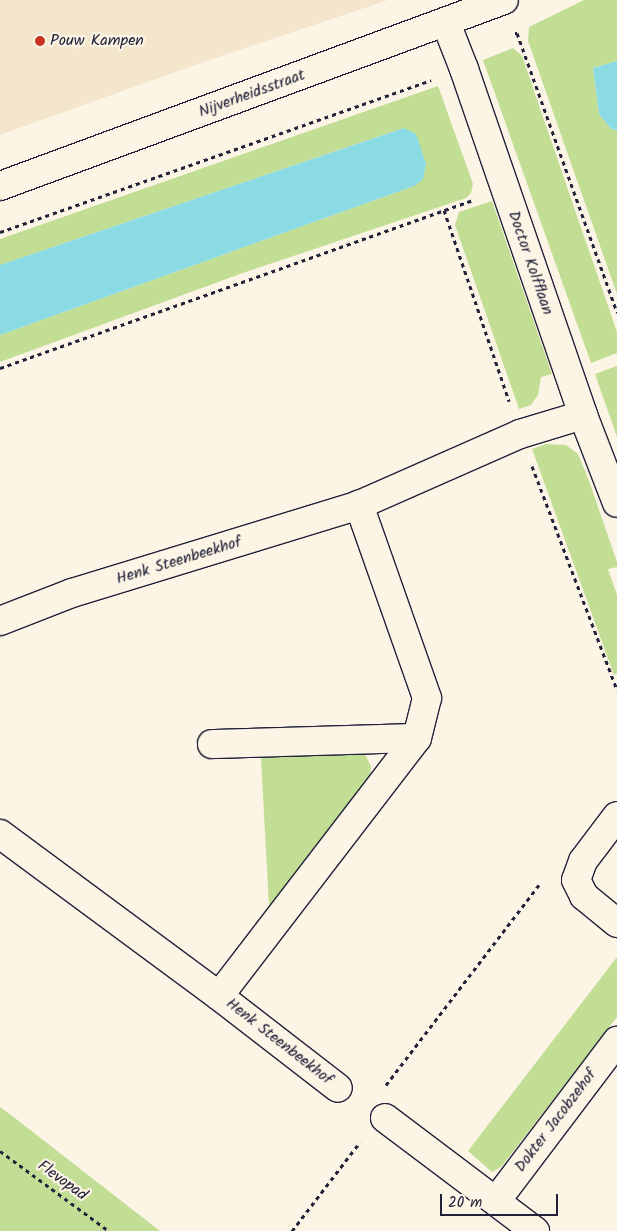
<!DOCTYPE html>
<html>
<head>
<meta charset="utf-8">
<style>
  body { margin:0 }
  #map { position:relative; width:617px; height:1231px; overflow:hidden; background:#fcf5e5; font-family:Kalam,sans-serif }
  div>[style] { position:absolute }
  .built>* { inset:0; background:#f4e6cd }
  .green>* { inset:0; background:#c2dd94 }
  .water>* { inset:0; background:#8bdbe5 }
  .path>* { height:3px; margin-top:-1.5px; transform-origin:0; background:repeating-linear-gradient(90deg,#22223b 0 4px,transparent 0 8px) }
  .roads { filter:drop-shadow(1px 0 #22223b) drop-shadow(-1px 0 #22223b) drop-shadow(0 1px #22223b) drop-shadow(0 -1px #22223b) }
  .street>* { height:28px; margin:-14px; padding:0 14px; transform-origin:14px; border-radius:14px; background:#fcf5e5 }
  .dots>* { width:14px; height:14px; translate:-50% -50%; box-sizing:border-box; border:2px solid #fcf5e5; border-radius:50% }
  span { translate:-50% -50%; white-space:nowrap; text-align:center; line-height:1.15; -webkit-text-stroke:4.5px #fcf5e5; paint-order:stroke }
  .poi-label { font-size:16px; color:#22223b }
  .left { translate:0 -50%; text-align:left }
  .street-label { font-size:16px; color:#22223b }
  .scale { position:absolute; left:440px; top:1194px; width:118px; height:22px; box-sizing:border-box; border:2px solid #22223b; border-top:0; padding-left:6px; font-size:15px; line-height:18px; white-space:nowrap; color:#22223b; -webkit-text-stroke:4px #fcf5e5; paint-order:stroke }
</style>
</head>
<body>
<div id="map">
  <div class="built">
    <div style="clip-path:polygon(0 0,388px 0,195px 65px,0 135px)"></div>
  </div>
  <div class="green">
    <div style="clip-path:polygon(584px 0,617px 0,617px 61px,593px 68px,599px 114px,611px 129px,617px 130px,617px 294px,528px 41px,529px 27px)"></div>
    <div style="clip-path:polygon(513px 48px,522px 56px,617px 332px,617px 353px,591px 363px,483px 60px)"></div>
    <div style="clip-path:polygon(438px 86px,473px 184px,471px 193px,466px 198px,240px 274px,0 362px,0 335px,414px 186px,404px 128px,0 265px,0 239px)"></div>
    <div style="clip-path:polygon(492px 201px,552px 374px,541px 377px,538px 395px,531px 405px,519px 409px,455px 225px,459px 212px)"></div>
    <div style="clip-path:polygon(617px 366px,617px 437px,595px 374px)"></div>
    <div style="clip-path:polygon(546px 444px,566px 445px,578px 454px,588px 478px,617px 562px,617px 567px,608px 569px,617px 595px,617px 673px,614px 675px,532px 449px)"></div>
    <div style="clip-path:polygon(357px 750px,365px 755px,371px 766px,370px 780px,269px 906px,261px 759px,267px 754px)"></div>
    <div style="clip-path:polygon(617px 957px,617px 1017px,501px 1167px,492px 1172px,468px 1151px)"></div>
    <div style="clip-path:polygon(0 1107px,11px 1115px,160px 1231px,0 1231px)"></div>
  </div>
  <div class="water">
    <div style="clip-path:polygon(617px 61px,617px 130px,611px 129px,599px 114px,593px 68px)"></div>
    <div style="clip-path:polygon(404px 128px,416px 134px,426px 164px,423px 179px,414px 186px,0 335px,0 265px)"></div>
  </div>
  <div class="path">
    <div style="left:515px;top:33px;width:2px"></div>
    <div style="left:517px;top:33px;width:297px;rotate:70.3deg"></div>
    <div style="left:444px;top:210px;width:202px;rotate:71.2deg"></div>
    <div style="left:0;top:232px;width:457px;rotate:-19.4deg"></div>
    <div style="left:0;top:368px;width:502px;rotate:-19.55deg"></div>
    <div style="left:532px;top:466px;width:240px;rotate:69.2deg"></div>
    <div style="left:386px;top:1085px;width:255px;rotate:-52.6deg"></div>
    <div style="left:0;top:1151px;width:135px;rotate:36.3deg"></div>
    <div style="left:292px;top:1231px;width:112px;rotate:-52.6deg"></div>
  </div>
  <div class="roads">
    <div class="street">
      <div style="left:446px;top:23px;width:49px;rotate:68.6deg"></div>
      <div style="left:464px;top:69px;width:366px;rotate:71deg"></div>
      <div style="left:583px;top:415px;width:94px;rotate:68.9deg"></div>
      <div style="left:0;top:186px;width:537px;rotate:-20.26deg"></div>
      <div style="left:0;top:621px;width:77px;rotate:-21.3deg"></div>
      <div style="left:72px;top:593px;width:300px;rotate:-17deg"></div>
      <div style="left:359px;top:505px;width:176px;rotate:-23.8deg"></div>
      <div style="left:520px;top:434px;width:66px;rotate:-16.8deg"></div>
      <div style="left:212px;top:744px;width:205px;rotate:-1.7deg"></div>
      <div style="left:617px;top:816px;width:56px;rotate:127.1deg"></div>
      <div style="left:583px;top:861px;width:20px;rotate:110deg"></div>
      <div style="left:576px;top:880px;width:18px;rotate:63deg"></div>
      <div style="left:584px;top:896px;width:43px;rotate:39.3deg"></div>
      <div style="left:0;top:834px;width:272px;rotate:36.5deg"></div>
      <div style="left:219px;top:996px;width:150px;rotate:37.7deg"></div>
      <div style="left:219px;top:996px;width:325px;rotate:-52.5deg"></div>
      <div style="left:417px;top:738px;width:41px;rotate:-76deg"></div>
      <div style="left:427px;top:698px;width:205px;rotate:-109.4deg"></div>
      <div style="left:385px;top:1118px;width:188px;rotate:37deg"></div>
      <div style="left:496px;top:1201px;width:201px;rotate:-52.9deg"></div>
    </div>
  </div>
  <div class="dots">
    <div style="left:40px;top:41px;background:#c8321e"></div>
  </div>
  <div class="poi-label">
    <span class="left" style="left:50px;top:41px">Pouw Kampen</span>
  </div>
  <div class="street-label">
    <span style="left:252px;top:94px;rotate:-20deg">Nijverheidsstraat</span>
    <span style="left:530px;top:263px;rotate:71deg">Doctor Kolfflaan</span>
    <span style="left:179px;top:561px;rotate:-17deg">Henk Steenbeekhof</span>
    <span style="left:279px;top:1042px;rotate:38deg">Henk Steenbeekhof</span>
    <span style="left:556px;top:1121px;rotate:-53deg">Dokter Jacobzehof</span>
    <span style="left:62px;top:1181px;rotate:36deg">Flevopad</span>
  </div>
  <div class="scale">20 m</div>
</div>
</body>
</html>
